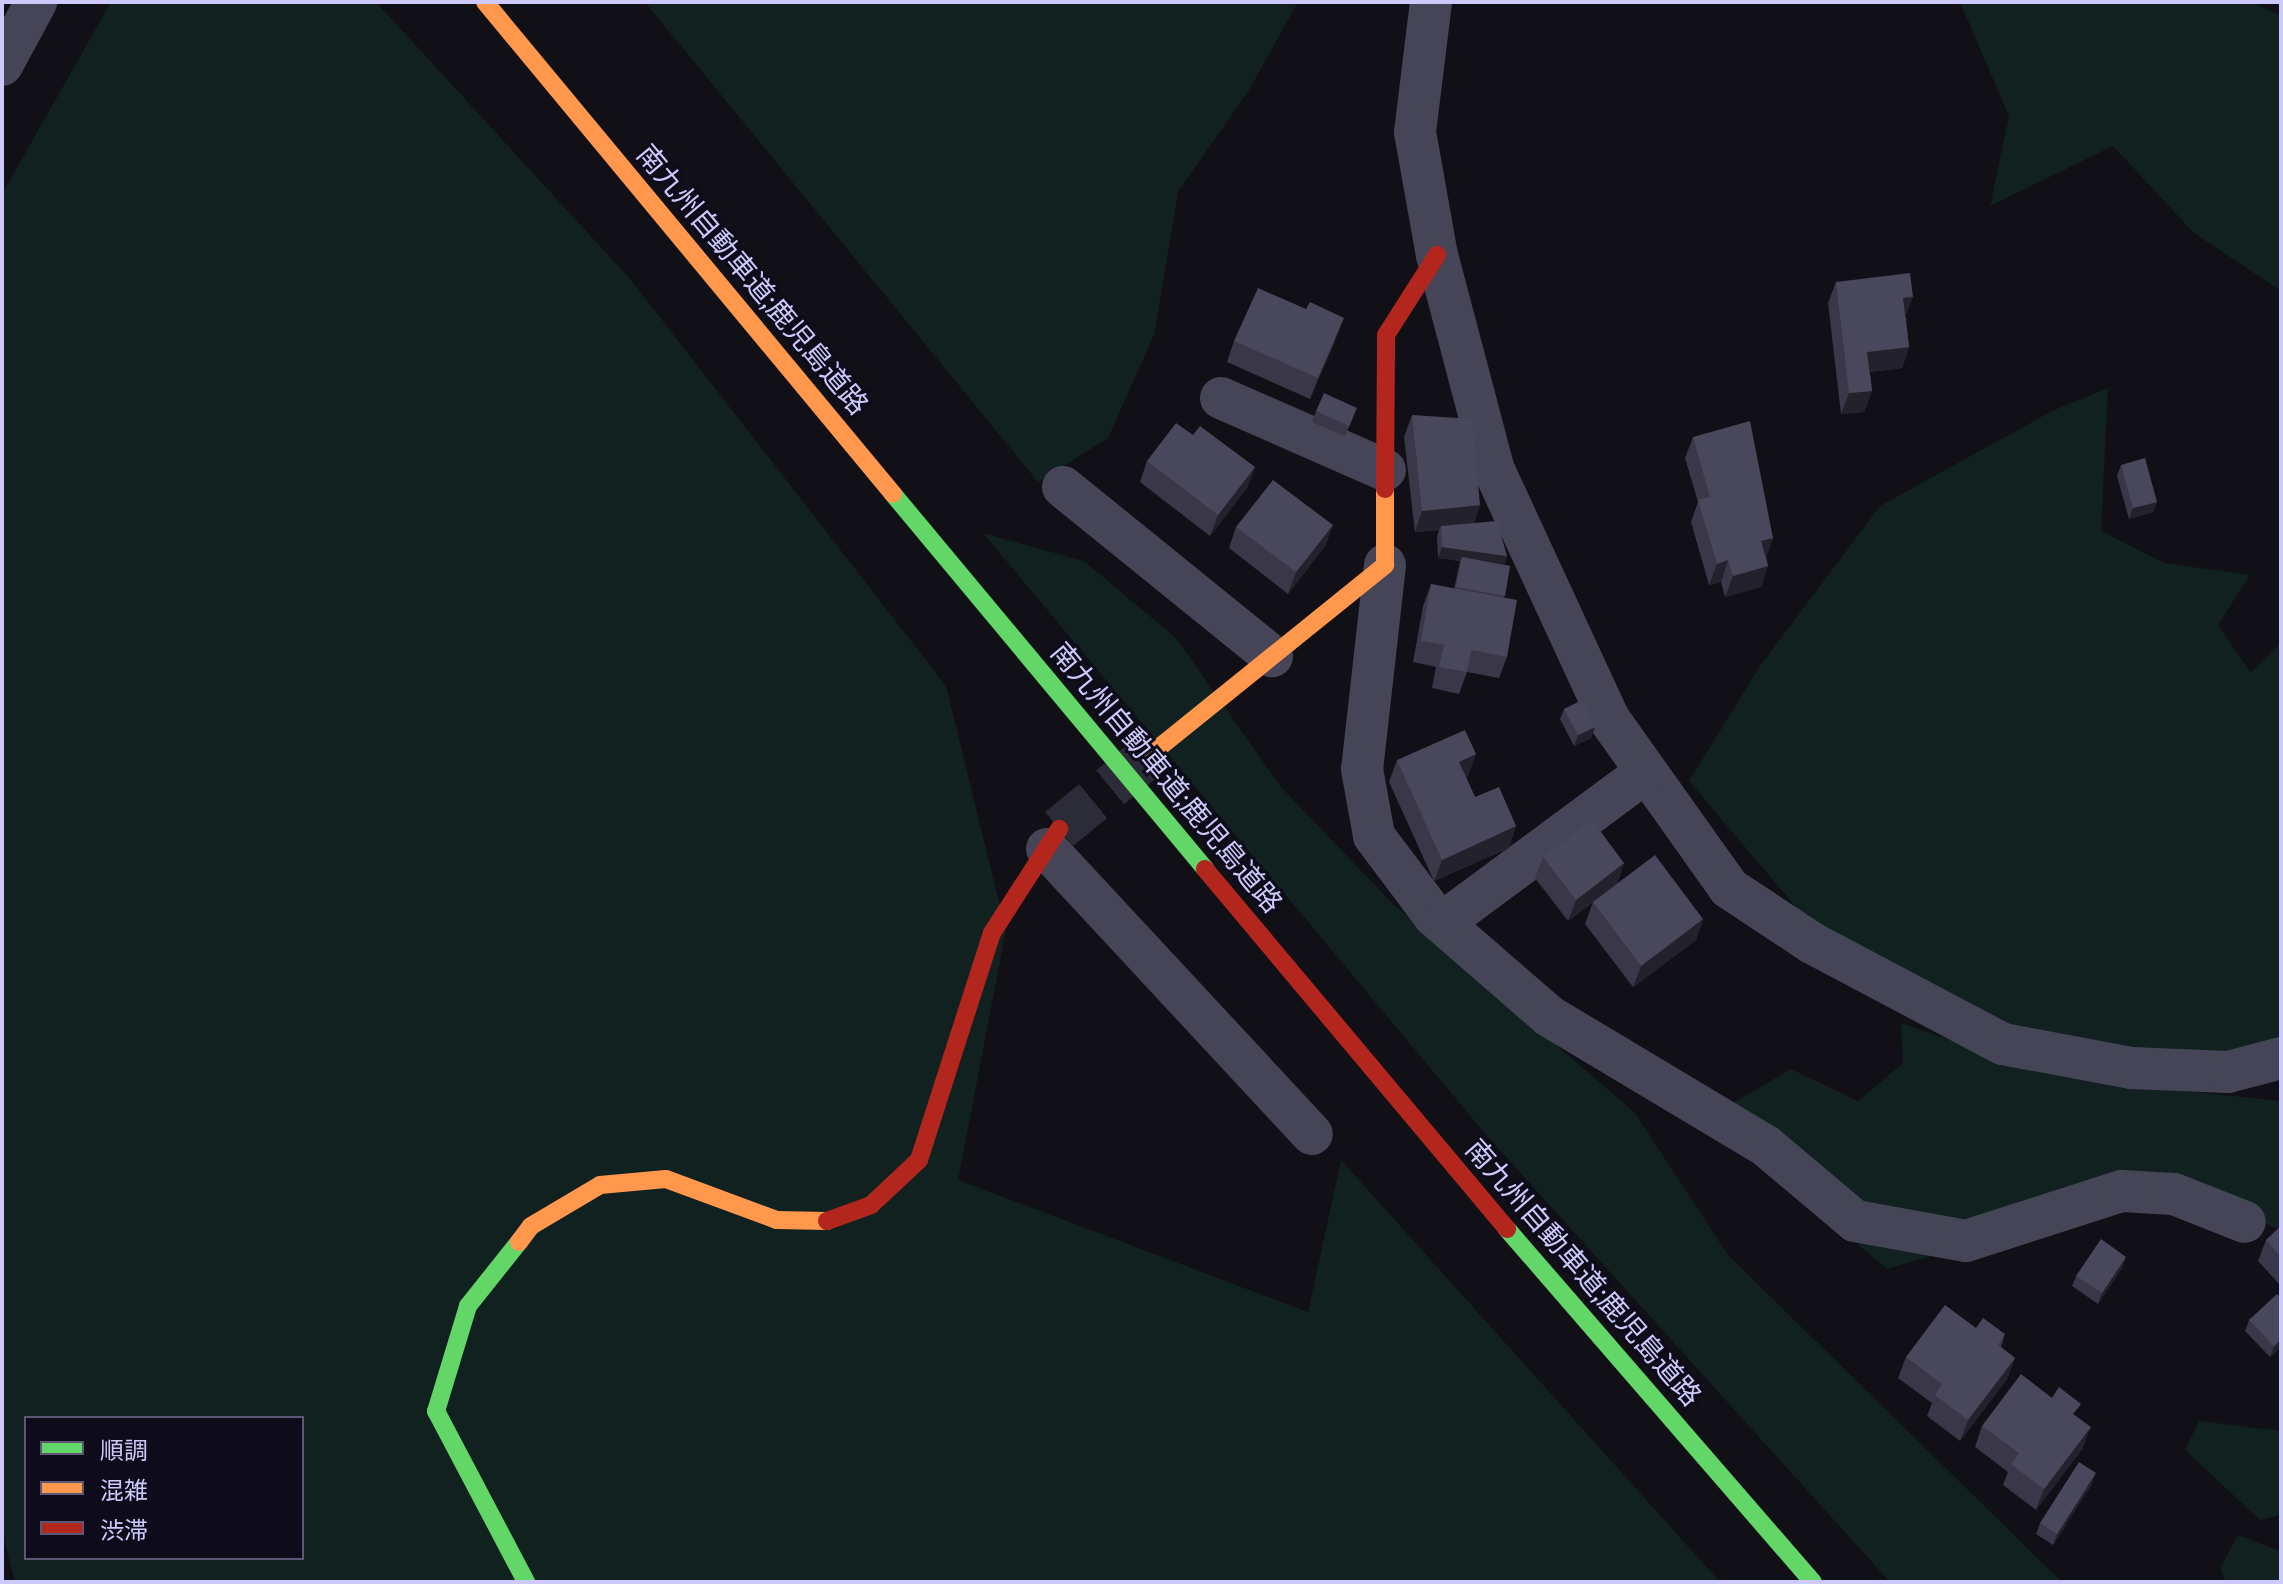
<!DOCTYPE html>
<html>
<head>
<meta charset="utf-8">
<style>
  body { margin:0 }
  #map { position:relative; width:2283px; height:1584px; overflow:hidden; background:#101016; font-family:"Fira Sans Condensed","Noto Sans JP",sans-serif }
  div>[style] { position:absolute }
  .green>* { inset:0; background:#102120 }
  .secondary-tunnel>* { height:44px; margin-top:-22px; transform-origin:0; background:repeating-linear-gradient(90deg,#2c2c38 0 44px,transparent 0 66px) }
  .street>* { height:42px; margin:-21px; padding:0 21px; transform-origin:21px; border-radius:21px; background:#454557 }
  .fast>* { height:18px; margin:-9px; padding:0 9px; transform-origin:9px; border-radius:9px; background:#63d668 }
  .slow>* { height:18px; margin:-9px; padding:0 9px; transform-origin:9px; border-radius:9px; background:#ff974d }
  .jam>* { height:18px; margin:-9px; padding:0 9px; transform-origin:9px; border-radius:9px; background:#b3261e }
  .wall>* { inset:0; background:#393748 }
  .shaded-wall>* { inset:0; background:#22212c }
  .building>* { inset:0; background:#49475b }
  span { translate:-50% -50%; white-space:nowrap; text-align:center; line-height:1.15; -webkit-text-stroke:6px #0e0c1a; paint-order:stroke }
  .street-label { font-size:28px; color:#cdcafb }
  .frame { position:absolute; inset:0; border:4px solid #cdcafb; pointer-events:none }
  .legend { position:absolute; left:24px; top:1416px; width:280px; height:144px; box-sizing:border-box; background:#0e0c1a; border:2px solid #5a5874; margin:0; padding:10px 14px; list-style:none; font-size:24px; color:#cdcafb }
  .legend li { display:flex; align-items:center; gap:16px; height:40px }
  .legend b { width:40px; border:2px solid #5a5874 }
</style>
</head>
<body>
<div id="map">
  <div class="green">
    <div style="clip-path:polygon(evenodd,111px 2px,376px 2px,631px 280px,946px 686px,1006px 930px,958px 1180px,1308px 1312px,1341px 1160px,1720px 1582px,15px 1582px,2px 1531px,2px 194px,111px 2px,26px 1418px,302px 1418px,302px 1558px,26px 1558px,26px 1418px)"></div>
    <div style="clip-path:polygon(645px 2px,1298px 2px,1249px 90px,1178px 192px,1154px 335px,1108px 438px,1038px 482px)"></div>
    <div style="clip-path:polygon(1960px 2px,2250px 2px,2281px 15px,2281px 291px,2194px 233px,2113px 146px,1990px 206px,2009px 116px)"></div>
    <div style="clip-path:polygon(2108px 388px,2101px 531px,2164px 563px,2250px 575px,2218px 625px,2251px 673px,2281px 643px,2281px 1056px,2058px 1046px,1840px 959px,1689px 781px,1760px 666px,1880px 506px,2052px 411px)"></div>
    <div style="clip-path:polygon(983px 533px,1084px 561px,1177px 639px,1280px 786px,1394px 905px,1635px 1113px,1728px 1255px,2062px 1582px,1890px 1582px,1488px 1137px)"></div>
    <div style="clip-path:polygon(1901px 1023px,1996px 1056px,2119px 1084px,2281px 1101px,2281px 1231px,2185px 1182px,1887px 1269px,1709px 1117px,1791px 1069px,1858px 1101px,1903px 1063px)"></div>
    <div style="clip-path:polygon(2199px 1421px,2281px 1431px,2281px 1515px,2260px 1520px,2185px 1450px)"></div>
    <div style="clip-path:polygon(2238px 1535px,2280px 1551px,2281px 1582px,2226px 1582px,2220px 1568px)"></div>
  </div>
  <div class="secondary-tunnel">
    <div style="left:1059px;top:829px;width:119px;rotate:-39.2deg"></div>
  </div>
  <div class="street">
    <div style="left:1431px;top:2px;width:131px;rotate:97deg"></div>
    <div style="left:1415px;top:132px;width:125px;rotate:79.9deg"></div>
    <div style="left:1437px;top:255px;width:222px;rotate:75.2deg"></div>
    <div style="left:1494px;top:470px;width:274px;rotate:65.2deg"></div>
    <div style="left:1609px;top:719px;width:207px;rotate:54.6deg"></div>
    <div style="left:1729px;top:888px;width:100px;rotate:33.5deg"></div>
    <div style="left:1812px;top:943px;width:216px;rotate:27.9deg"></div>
    <div style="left:2003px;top:1044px;width:130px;rotate:10.6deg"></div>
    <div style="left:2131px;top:1068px;width:97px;rotate:2.4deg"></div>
    <div style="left:2228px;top:1072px;width:55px;rotate:-14.8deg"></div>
    <div style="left:2px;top:65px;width:72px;rotate:-61.6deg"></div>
    <div style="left:1221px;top:398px;width:179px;rotate:23.7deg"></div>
    <div style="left:1063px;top:487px;width:269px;rotate:39deg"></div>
    <div style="left:1385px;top:565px;width:205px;rotate:96.4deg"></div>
    <div style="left:1362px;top:769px;width:68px;rotate:79.8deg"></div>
    <div style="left:1374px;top:836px;width:100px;rotate:53.1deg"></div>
    <div style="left:1434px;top:916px;width:152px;rotate:41deg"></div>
    <div style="left:1549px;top:1016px;width:253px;rotate:30.9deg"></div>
    <div style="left:1766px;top:1146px;width:116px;rotate:40.1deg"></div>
    <div style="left:1855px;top:1221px;width:113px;rotate:10.2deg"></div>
    <div style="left:1966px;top:1241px;width:164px;rotate:-17.8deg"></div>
    <div style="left:2122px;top:1191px;width:52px;rotate:3.3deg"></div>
    <div style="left:2174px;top:1194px;width:76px;rotate:21.5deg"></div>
    <div style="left:1047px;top:849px;width:389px;rotate:47.1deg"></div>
    <div style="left:1442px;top:923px;width:254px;rotate:-36.5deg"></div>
  </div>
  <div class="fast">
    <div style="left:893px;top:494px;width:488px;rotate:50.2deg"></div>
    <div style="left:1507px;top:1229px;width:467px;rotate:49.1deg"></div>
    <div style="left:519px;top:1242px;width:82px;rotate:128.6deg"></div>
    <div style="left:468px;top:1306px;width:110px;rotate:106.9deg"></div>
    <div style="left:436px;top:1411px;width:193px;rotate:62.2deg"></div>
  </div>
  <div class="slow">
    <div style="left:485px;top:2px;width:639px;rotate:50.33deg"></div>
    <div style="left:1151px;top:754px;width:301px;rotate:-38.9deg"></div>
    <div style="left:1385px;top:565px;width:76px;rotate:-90deg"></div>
    <div style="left:519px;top:1242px;width:20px;rotate:-53deg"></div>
    <div style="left:531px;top:1226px;width:80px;rotate:-30.7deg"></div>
    <div style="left:600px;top:1185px;width:66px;rotate:-5.2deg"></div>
    <div style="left:666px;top:1179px;width:118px;rotate:20.3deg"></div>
    <div style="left:777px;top:1220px;width:50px;rotate:1.1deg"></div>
  </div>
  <div class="jam">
    <div style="left:1385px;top:489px;width:154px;rotate:-89.6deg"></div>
    <div style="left:1386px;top:335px;width:95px;rotate:-57.5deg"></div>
    <div style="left:1205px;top:869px;width:470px;rotate:50deg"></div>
    <div style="left:827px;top:1221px;width:47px;rotate:-20deg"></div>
    <div style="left:871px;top:1205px;width:66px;rotate:-43.2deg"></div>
    <div style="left:919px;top:1160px;width:238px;rotate:-72.2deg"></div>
    <div style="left:992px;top:933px;width:124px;rotate:-57.2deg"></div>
  </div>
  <div class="wall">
    <div style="clip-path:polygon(1836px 282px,1906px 317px,1909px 347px,1902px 368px,1870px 372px,1872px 391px,1864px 412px,1841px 414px,1828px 303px)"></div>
    <div style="clip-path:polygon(1336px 339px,1310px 399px,1227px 362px,1234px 341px)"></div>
    <div style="clip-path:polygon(1316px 411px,1353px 418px,1345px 436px,1312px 422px)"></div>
    <div style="clip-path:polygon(1412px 415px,1480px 505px,1474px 523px,1507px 556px,1504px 565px,1510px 566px,1504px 598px,1507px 657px,1499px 678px,1467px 672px,1459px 694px,1432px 688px,1436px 667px,1413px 662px,1423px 606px,1431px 584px,1454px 589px,1460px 561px,1438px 558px,1437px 537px,1439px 530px,1415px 532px,1404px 437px)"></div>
    <div style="clip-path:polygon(1193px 435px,1255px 467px,1247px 488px,1210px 536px,1140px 482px,1147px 461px)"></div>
    <div style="clip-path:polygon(1693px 437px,1773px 538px,1766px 557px,1768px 566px,1761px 587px,1725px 597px,1721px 582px,1709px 585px,1691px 522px,1698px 502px,1685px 458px)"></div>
    <div style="clip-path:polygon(2121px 465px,2157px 502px,2153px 512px,2129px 519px,2117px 476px)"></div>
    <div style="clip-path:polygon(1333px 525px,1325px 546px,1288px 594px,1229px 548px,1236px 527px)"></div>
    <div style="clip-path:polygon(1564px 709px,1595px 727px,1591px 738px,1574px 746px,1560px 719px)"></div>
    <div style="clip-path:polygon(1476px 754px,1468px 775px,1466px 777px,1475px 797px,1516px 826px,1509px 848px,1434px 881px,1389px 782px,1397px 760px)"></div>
    <div style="clip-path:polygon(1543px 857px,1624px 863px,1617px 884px,1568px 921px,1535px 878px)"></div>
    <div style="clip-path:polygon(1593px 902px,1703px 919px,1696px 940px,1633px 987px,1585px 924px)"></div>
    <div style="clip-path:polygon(2281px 1226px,2281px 1286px,2258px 1261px,2266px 1240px)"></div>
    <div style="clip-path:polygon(2126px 1257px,2122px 1268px,2098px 1304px,2072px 1286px,2076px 1276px)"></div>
    <div style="clip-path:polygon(2281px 1298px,2281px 1347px,2270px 1357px,2245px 1331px,2249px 1320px)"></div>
    <div style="clip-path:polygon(1976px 1328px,2005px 1334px,2001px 1347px,2015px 1358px,2007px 1379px,1960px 1441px,1927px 1416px,1932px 1403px,1898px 1378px,1906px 1357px)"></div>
    <div style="clip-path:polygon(2077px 1417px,2083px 1448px,2036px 1510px,2003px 1485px,2008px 1472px,1975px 1447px,1982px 1426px)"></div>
    <div style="clip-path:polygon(2092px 1484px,2053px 1545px,2036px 1534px,2040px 1523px)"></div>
  </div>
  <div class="shaded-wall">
    <div style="clip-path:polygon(1913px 297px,1905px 318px,1903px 298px)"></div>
    <div style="clip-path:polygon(1344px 318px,1336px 339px,1310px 399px,1318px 378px)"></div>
    <div style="clip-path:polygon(1909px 347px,1902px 368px,1860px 373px,1867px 352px)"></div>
    <div style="clip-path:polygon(1872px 391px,1864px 412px,1841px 414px,1849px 393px)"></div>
    <div style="clip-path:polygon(1255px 467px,1247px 488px,1210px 536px,1218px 515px)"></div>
    <div style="clip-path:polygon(2157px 502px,2153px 512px,2129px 519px,2133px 508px)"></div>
    <div style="clip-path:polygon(1480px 505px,1473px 527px,1441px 526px,1439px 530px,1415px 532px,1422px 511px)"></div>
    <div style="clip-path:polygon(1333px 525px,1325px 546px,1288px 594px,1296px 572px)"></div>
    <div style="clip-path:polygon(1773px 538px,1765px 559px,1761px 541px)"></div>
    <div style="clip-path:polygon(1442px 547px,1507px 556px,1503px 567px,1462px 557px,1460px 561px,1438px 558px)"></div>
    <div style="clip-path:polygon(1728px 560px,1721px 582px,1709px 585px,1717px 564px)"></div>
    <div style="clip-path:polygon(1768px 566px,1761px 587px,1725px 597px,1733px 576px)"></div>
    <div style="clip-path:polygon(1595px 727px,1591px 738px,1574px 746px,1578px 735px)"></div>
    <div style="clip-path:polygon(1476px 754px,1468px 775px,1451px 783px,1459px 762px)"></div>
    <div style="clip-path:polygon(1516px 826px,1509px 848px,1434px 881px,1442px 860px)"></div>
    <div style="clip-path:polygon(1624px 863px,1617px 884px,1568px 921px,1576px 900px)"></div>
    <div style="clip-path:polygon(1703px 919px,1696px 940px,1633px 987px,1641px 966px)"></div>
    <div style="clip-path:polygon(2126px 1257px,2122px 1268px,2098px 1304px,2102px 1293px)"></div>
    <div style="clip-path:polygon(2281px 1340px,2281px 1347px,2270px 1357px,2274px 1346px)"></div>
    <div style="clip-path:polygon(2015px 1358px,2007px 1379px,1960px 1441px,1968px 1420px)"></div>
    <div style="clip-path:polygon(2091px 1427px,2083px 1448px,2036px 1510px,2044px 1489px)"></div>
    <div style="clip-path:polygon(2096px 1473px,2092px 1484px,2053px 1545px,2057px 1534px)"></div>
  </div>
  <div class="building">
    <div style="clip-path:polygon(1910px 273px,1913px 297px,1903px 298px,1909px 347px,1867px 352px,1872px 391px,1849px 393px,1836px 282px)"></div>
    <div style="clip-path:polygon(1258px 288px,1306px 309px,1310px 302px,1344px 318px,1318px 378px,1234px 341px)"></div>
    <div style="clip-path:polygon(1324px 393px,1357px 408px,1349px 426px,1316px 411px)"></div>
    <div style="clip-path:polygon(1412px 415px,1472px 419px,1480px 505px,1422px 511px)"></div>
    <div style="clip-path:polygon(1750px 421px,1773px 538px,1761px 541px,1768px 566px,1733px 576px,1728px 560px,1717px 564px,1698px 500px,1710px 497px,1693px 437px)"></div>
    <div style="clip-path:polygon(1176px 423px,1193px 435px,1200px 426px,1255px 467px,1218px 515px,1147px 461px)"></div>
    <div style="clip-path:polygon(2145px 458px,2157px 502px,2133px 508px,2121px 465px)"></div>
    <div style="clip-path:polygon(1273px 480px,1333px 525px,1296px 572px,1236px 527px)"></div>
    <div style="clip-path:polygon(1497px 521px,1507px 556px,1442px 547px,1441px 526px)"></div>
    <div style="clip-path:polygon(1462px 557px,1510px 566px,1505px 596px,1456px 587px)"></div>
    <div style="clip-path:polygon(1431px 584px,1517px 600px,1507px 657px,1471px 650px,1467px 672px,1439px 667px,1444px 645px,1421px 641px)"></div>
    <div style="clip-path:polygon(1582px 700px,1595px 727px,1578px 735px,1564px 709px)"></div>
    <div style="clip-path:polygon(1465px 730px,1476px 754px,1459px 762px,1475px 797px,1499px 787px,1516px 826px,1442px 860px,1397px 760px)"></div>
    <div style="clip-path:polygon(1592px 820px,1624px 863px,1576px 900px,1543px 857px)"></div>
    <div style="clip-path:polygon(1655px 855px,1703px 919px,1641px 966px,1593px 902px)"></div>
    <div style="clip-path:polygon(2281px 1226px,2281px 1257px,2266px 1240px)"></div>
    <div style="clip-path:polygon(2101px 1239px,2126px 1257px,2102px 1293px,2076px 1276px)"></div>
    <div style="clip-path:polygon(2277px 1294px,2281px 1298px,2281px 1340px,2274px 1346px,2249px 1320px)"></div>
    <div style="clip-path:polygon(1945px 1305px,1976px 1328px,1983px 1318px,2005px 1334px,1998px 1345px,2015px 1358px,1968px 1420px,1935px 1395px,1942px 1384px,1906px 1357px)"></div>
    <div style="clip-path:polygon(2021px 1374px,2052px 1398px,2059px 1387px,2081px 1404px,2073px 1414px,2091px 1427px,2044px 1489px,2011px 1464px,2019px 1453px,1982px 1426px)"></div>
    <div style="clip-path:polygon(2079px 1462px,2096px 1473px,2057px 1534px,2040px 1523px)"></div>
  </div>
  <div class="street-label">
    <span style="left:752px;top:280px;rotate:50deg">南九州自動車道;鹿児島道路</span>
    <span style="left:1166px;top:778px;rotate:50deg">南九州自動車道;鹿児島道路</span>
    <span style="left:1583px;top:1273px;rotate:49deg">南九州自動車道;鹿児島道路</span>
  </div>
  <div class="frame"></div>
  <ul class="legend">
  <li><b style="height:10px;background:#63d668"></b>順調</li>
  <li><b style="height:10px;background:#ff974d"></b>混雑</li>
  <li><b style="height:10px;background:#b3261e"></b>渋滞</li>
  </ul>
</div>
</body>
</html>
